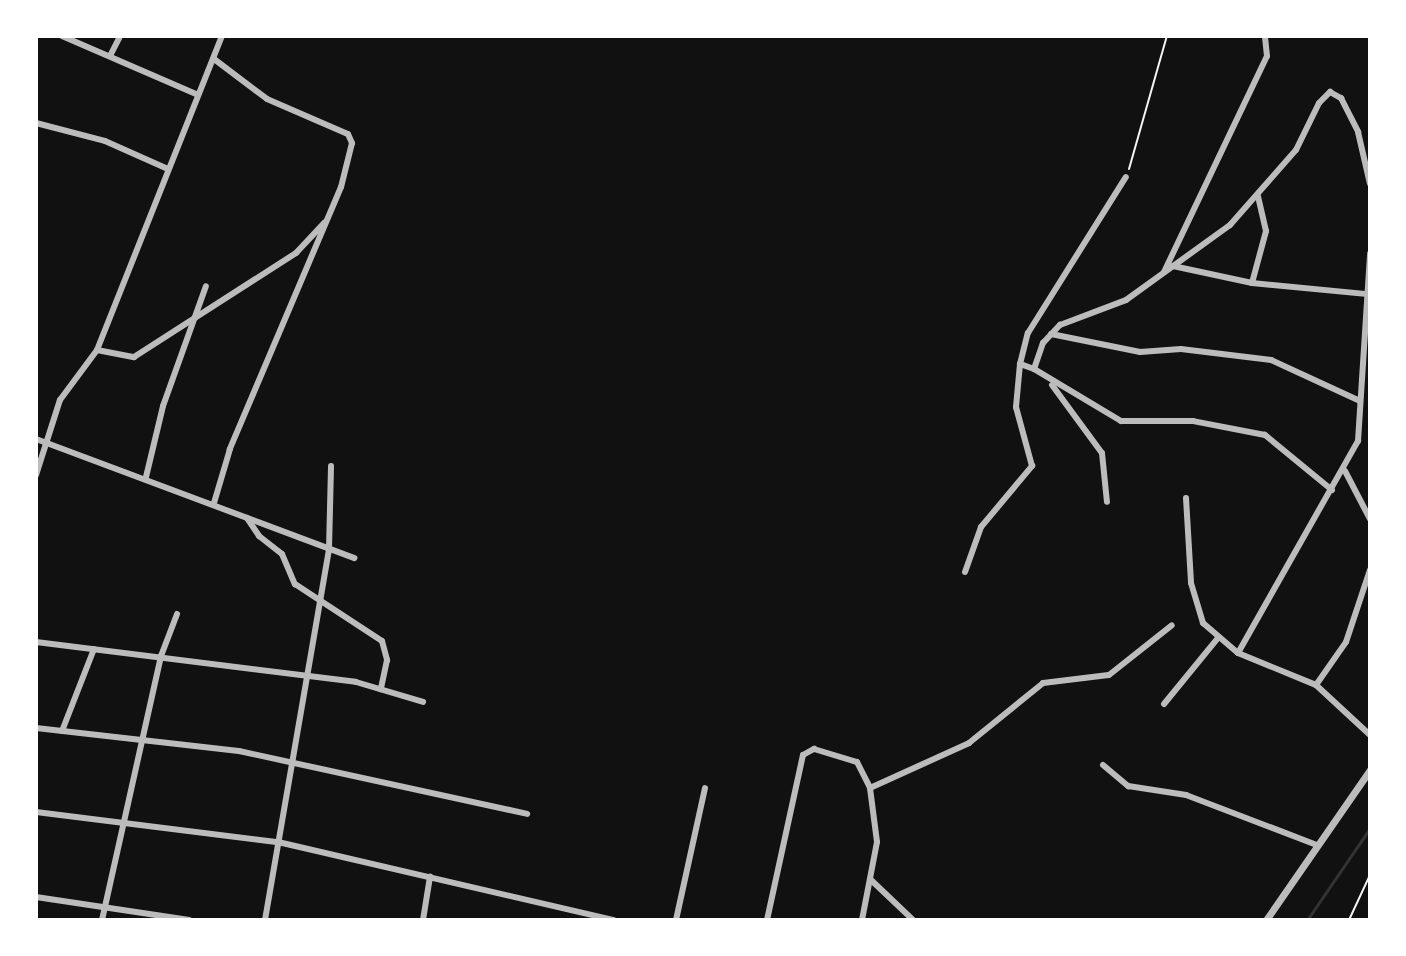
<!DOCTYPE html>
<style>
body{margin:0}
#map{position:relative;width:1406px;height:956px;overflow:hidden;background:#111;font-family:Bitter,serif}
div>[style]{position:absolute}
.stream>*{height:3px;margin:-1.5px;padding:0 1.5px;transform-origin:1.5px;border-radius:1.5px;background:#333}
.path>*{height:2px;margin:-1px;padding:0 1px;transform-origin:1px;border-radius:1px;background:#f5f5f5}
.minor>*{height:6px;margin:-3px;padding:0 3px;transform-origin:3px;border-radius:3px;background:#bcbcbc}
.tertiary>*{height:7px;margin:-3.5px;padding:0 3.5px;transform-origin:3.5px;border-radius:3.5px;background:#bcbcbc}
span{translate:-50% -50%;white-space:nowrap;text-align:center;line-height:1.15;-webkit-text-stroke:7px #fff;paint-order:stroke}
.frame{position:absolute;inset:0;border:38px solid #fff;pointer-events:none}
</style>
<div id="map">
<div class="stream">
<i style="left:1307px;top:920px;width:112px;rotate:-55.6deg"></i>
</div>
<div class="path">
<i style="left:1129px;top:169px;width:138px;rotate:-74.1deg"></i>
<i style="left:1349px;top:920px;width:50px;rotate:-65deg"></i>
</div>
<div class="minor">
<i style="left:62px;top:36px;width:146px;rotate:23.4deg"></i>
<i style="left:110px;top:56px;width:22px;rotate:-63deg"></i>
<i style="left:214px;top:59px;width:66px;rotate:37deg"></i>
<i style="left:267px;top:99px;width:88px;rotate:23.4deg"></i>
<i style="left:348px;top:134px;width:10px;rotate:66deg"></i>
<i style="left:352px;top:143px;width:45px;rotate:104deg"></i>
<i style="left:341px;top:187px;width:285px;rotate:113deg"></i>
<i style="left:230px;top:449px;width:56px;rotate:106.5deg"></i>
<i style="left:36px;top:123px;width:71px;rotate:14.6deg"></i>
<i style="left:105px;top:141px;width:67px;rotate:23.9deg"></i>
<i style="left:1173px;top:266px;width:81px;rotate:12.1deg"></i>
<i style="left:1252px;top:283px;width:116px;rotate:5.5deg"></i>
<i style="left:1164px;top:272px;width:239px;rotate:-64.5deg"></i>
<i style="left:1267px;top:56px;width:20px;rotate:-96deg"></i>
<i style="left:1252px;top:283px;width:54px;rotate:-74.9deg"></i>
<i style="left:1266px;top:231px;width:36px;rotate:-103deg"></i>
<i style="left:1051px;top:334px;width:91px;rotate:11.4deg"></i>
<i style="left:1140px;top:352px;width:41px;rotate:-4.2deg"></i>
<i style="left:1181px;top:349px;width:91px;rotate:7deg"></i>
<i style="left:1271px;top:360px;width:98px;rotate:24.7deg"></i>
<i style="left:97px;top:350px;width:38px;rotate:11deg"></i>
<i style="left:134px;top:357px;width:193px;rotate:-32.7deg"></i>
<i style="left:296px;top:253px;width:42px;rotate:-46.9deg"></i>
<i style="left:1034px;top:369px;width:15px;rotate:-160deg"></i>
<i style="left:1020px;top:364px;width:32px;rotate:-76deg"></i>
<i style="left:1028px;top:333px;width:184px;rotate:-57.9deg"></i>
<i style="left:1052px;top:385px;width:84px;rotate:53.7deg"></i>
<i style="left:1102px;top:453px;width:49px;rotate:84.2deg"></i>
<i style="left:36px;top:439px;width:340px;rotate:20.5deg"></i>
<i style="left:1345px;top:471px;width:54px;rotate:62.5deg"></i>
<i style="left:36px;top:475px;width:79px;rotate:-72.3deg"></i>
<i style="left:60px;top:400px;width:62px;rotate:-53.5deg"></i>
<i style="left:97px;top:350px;width:338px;rotate:-68.3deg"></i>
<i style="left:146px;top:477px;width:73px;rotate:-76.5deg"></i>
<i style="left:163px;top:406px;width:127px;rotate:-70.3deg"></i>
<i style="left:1332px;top:490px;width:87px;rotate:-140.6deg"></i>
<i style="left:1265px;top:435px;width:73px;rotate:-169deg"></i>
<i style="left:1193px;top:421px;width:72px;rotate:180deg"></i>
<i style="left:1121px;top:421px;width:101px;rotate:-149.1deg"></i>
<i style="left:1034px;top:369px;width:28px;rotate:-71deg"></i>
<i style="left:1043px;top:343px;width:25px;rotate:-47deg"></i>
<i style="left:1060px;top:325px;width:71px;rotate:-20.7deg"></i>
<i style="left:1126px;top:300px;width:128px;rotate:-35.8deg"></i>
<i style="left:1230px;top:225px;width:100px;rotate:-48.7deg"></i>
<i style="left:1296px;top:150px;width:52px;rotate:-63.9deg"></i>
<i style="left:1319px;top:103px;width:16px;rotate:-45deg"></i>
<i style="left:1330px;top:92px;width:13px;rotate:29deg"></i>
<i style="left:1341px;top:98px;width:38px;rotate:63deg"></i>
<i style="left:1358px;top:132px;width:53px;rotate:77deg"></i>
<i style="left:1186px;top:498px;width:85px;rotate:86.6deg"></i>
<i style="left:1191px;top:583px;width:42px;rotate:73.3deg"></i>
<i style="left:1203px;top:623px;width:46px;rotate:40.6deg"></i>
<i style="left:1238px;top:653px;width:84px;rotate:22.3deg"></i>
<i style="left:1316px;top:685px;width:74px;rotate:42.8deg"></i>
<i style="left:247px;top:518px;width:22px;rotate:56deg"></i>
<i style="left:259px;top:536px;width:29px;rotate:38deg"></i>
<i style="left:282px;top:554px;width:33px;rotate:67deg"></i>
<i style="left:295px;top:584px;width:104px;rotate:33.2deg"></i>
<i style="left:382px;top:641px;width:20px;rotate:75deg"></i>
<i style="left:387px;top:660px;width:30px;rotate:102deg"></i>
<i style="left:965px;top:572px;width:48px;rotate:-70.4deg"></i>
<i style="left:981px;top:527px;width:80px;rotate:-50.1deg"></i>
<i style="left:1032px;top:466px;width:61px;rotate:-105.2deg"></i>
<i style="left:1016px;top:407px;width:43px;rotate:-84.7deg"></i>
<i style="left:36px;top:642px;width:322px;rotate:7.1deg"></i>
<i style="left:356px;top:682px;width:70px;rotate:16.6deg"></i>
<i style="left:1238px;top:653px;width:244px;rotate:-60.5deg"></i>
<i style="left:1358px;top:441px;width:188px;rotate:-86.3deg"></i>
<i style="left:1316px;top:685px;width:52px;rotate:-55.1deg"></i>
<i style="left:1346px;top:642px;width:76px;rotate:-71.6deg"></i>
<i style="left:1164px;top:704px;width:85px;rotate:-50.7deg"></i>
<i style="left:36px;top:728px;width:204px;rotate:6.5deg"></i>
<i style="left:239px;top:751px;width:295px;rotate:12.3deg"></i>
<i style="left:62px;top:731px;width:88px;rotate:-68.7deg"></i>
<i style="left:1103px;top:765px;width:33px;rotate:40deg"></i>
<i style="left:1128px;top:786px;width:59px;rotate:8.8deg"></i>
<i style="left:1186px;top:795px;width:140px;rotate:20.9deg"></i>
<i style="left:870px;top:788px;width:109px;rotate:-24.4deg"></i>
<i style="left:969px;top:743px;width:95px;rotate:-39deg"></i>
<i style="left:1043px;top:683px;width:66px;rotate:-6.9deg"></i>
<i style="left:1109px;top:675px;width:80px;rotate:-38.4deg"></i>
<i style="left:36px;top:812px;width:244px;rotate:7.1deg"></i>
<i style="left:278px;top:842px;width:345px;rotate:13.1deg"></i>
<i style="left:870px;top:879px;width:59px;rotate:43.6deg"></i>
<i style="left:36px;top:897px;width:155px;rotate:8.5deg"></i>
<i style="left:102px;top:920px;width:271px;rotate:-77.4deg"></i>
<i style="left:161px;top:656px;width:45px;rotate:-69.1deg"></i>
<i style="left:265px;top:920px;width:376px;rotate:-80.2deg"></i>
<i style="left:329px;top:549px;width:83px;rotate:-88.6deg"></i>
<i style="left:423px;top:920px;width:44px;rotate:-80.8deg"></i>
<i style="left:676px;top:920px;width:135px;rotate:-77.6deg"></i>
<i style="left:767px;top:920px;width:169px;rotate:-77.7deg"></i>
<i style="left:803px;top:755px;width:13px;rotate:-29deg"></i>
<i style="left:814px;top:749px;width:45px;rotate:16.8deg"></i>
<i style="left:857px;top:762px;width:29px;rotate:63deg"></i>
<i style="left:870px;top:788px;width:54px;rotate:82.6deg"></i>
<i style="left:877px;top:842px;width:79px;rotate:100.9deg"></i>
</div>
<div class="tertiary">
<i style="left:1266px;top:920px;width:183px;rotate:-55.3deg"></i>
</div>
<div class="frame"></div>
</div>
